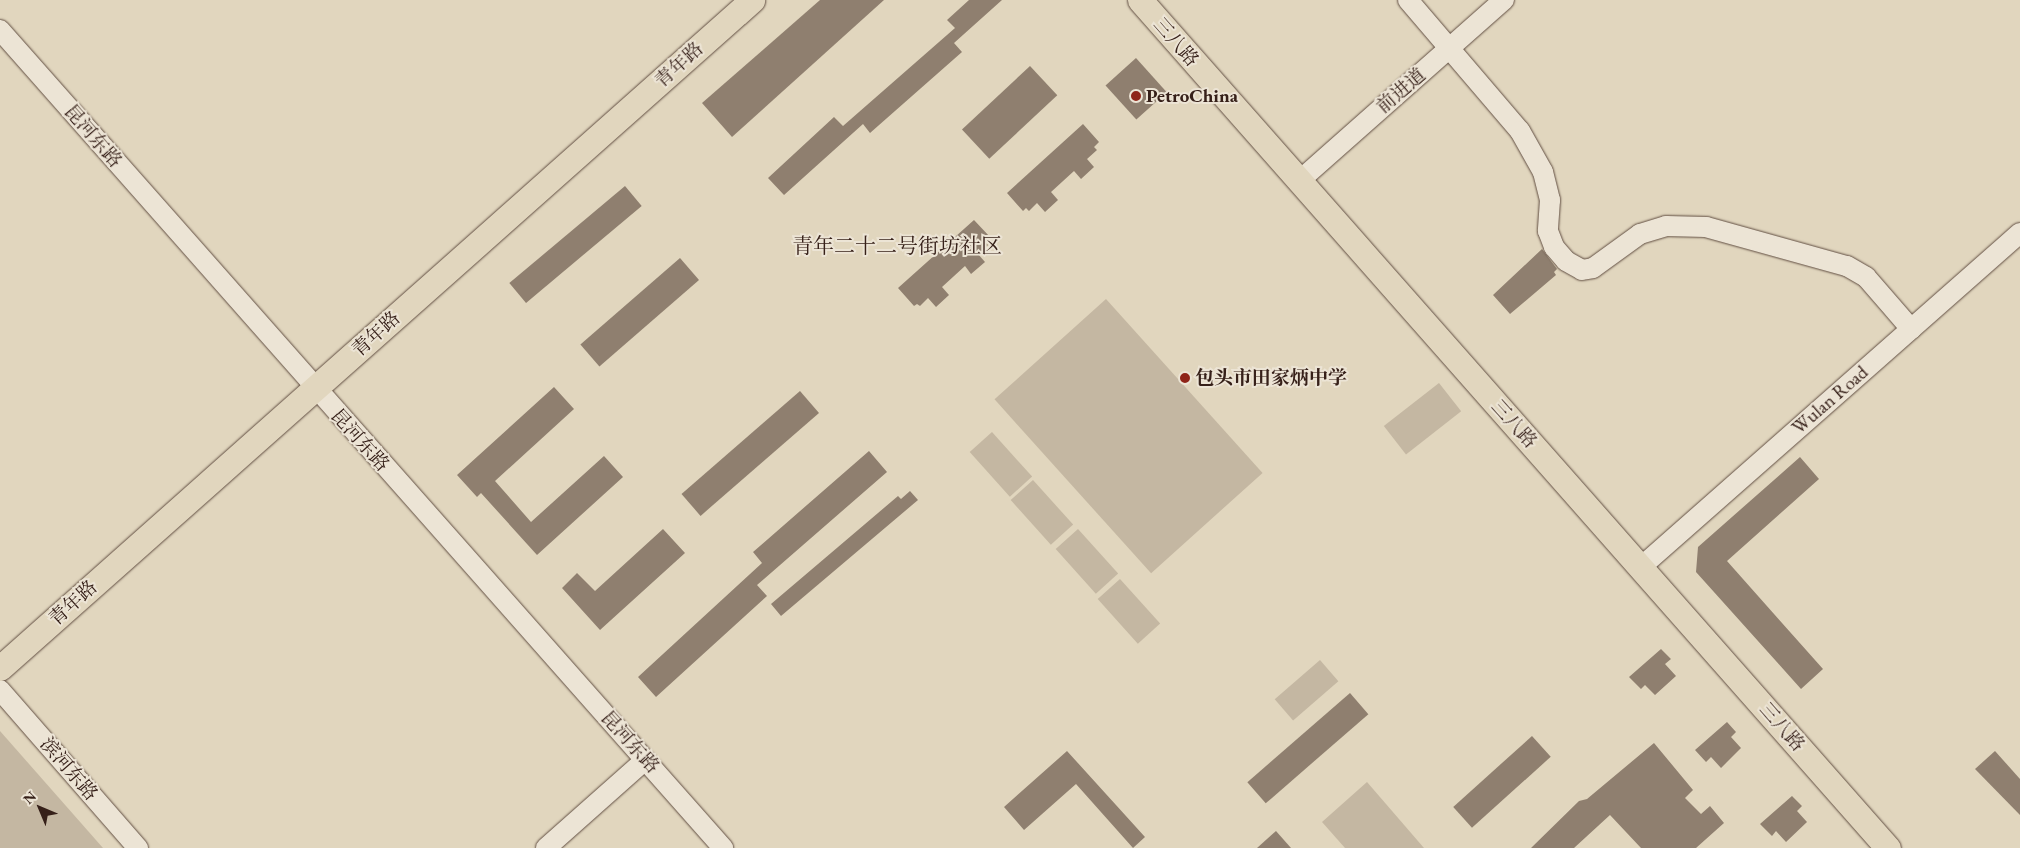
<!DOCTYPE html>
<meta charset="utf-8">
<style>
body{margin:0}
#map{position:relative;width:2020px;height:848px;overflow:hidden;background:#e1d6be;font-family:"EB Garamond","Noto Serif SC",serif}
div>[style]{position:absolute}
.green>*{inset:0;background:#c4b7a2;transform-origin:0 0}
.building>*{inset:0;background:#8f7f6f;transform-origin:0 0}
.roads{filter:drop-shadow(0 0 1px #614e42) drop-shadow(0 0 1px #614e42)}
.minor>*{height:20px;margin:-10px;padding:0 10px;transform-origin:10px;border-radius:10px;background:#ece4d5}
.major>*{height:25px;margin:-12.5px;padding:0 12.5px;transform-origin:12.5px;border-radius:12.5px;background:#e1d6be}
.dots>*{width:14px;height:14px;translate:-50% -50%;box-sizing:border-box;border:2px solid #ece4d5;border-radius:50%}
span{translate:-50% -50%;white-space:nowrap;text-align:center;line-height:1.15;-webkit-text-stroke:4px #ece4d5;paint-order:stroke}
.street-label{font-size:19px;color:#362019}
.poi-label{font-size:19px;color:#362019;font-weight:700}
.left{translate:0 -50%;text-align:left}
.quarter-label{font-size:21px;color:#362019}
.north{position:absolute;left:15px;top:783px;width:50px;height:50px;-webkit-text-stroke:4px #ece4d5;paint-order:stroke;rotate:315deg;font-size:14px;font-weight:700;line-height:20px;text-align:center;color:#362019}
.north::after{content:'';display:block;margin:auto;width:18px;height:22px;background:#362019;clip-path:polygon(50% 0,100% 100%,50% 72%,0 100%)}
</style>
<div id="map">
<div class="green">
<i style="left:1106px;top:299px;width:234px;height:150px;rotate:48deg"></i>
<i style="left:1439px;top:383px;width:36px;height:70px;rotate:52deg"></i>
<i style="left:992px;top:432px;width:60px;height:30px;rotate:48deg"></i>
<i style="left:1033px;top:480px;width:60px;height:30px;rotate:48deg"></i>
<i style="left:1078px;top:529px;width:60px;height:30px;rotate:48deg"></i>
<i style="left:1120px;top:579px;width:60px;height:30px;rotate:48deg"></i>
<i style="left:1320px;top:660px;width:28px;height:60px;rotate:49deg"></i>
<i style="clip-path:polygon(0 731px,103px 848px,0 848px)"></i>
<i style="clip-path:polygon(1367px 782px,1424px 848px,1345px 848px,1322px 822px)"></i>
</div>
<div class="building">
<i style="clip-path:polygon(820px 0,884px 0,732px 137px,702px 103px)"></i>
<i style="clip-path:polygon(969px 0,1002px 0,954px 43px,962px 52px,870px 133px,863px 124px,784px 195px,768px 178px,834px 117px,843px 126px,955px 28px,947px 20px)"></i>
<i style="left:1136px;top:58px;width:46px;height:41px;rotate:48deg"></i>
<i style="left:1030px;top:66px;width:40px;height:93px;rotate:47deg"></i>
<i style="clip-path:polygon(1083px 124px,1099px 142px,1094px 147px,1097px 150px,1087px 159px,1094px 167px,1081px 179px,1074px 171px,1051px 192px,1058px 200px,1045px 212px,1037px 203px,1029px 211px,1026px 208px,1023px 211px,1007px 193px)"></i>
<i style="left:625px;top:186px;width:26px;height:151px;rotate:50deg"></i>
<i style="clip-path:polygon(974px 220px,990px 237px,985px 242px,988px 245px,978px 254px,985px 262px,971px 274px,965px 266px,942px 287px,949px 295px,936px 307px,928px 298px,920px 306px,917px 304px,914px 306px,898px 288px)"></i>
<i style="clip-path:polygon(1542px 249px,1557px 269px,1554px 272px,1556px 275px,1510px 314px,1493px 295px)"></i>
<i style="left:680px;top:258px;width:29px;height:132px;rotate:49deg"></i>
<i style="clip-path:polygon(554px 387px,574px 409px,495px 481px,531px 522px,604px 456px,623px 477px,537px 555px,481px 493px,477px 497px,457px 475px)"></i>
<i style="left:800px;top:391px;width:29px;height:157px;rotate:49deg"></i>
<i style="clip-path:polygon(869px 451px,887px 472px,757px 585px,767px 596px,656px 697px,638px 677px,762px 563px,753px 552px)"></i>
<i style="clip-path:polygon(1800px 457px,1819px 479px,1727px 561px,1823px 669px,1801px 689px,1696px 572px,1698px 547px)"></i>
<i style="clip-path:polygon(910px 491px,918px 500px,781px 616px,771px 604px,898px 496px,901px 499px)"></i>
<i style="clip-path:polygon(663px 529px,685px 553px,600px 630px,562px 588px,577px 573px,595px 591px)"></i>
<i style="clip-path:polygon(1661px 649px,1671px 659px,1665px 664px,1676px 676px,1655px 695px,1645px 685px,1641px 689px,1629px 677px)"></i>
<i style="left:1350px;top:693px;width:28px;height:136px;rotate:49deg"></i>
<i style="clip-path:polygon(1727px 722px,1736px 732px,1731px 737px,1741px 748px,1721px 768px,1711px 757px,1706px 762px,1695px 750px)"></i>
<i style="left:1532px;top:736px;width:28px;height:106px;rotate:48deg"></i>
<i style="clip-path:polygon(1654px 743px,1693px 790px,1685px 798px,1701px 814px,1710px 806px,1724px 823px,1696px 848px,1641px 848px,1610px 815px,1574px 848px,1531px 848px,1579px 801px,1587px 799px)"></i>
<i style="clip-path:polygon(1067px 751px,1145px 837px,1133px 848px,1076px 784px,1024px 830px,1004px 807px)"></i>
<i style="clip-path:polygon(1995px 751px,2020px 779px,2020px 815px,1975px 769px)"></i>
<i style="clip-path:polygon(1792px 796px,1802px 806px,1797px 811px,1807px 822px,1786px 842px,1776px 831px,1772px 836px,1760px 824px)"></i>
<i style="clip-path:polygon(1276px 831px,1291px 848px,1257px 848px)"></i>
</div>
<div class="roads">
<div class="minor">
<i style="left:1408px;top:0;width:172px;rotate:49.5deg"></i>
<i style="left:1520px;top:131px;width:47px;rotate:60.7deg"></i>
<i style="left:1543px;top:172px;width:29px;rotate:76deg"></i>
<i style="left:1550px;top:200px;width:31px;rotate:94deg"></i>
<i style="left:1548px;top:231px;width:17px;rotate:69deg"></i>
<i style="left:1554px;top:247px;width:18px;rotate:49deg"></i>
<i style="left:1566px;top:261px;width:18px;rotate:29deg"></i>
<i style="left:1582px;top:270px;width:11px;rotate:-10deg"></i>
<i style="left:1593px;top:268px;width:58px;rotate:-35.9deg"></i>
<i style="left:1640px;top:234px;width:27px;rotate:-17deg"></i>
<i style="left:1666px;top:226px;width:40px;rotate:1.4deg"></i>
<i style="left:1706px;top:227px;width:146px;rotate:15.5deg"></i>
<i style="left:1847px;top:266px;width:22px;rotate:30deg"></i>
<i style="left:1866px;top:277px;width:69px;rotate:49.1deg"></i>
<i style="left:0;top:30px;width:1092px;rotate:48.53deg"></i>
<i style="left:1298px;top:182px;width:275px;rotate:-41.5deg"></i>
<i style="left:1641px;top:567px;width:505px;rotate:-41.39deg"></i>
<i style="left:0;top:690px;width:210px;rotate:48.9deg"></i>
<i style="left:546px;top:848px;width:132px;rotate:-41.6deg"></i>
</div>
<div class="major">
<i style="left:1140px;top:0;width:1131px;rotate:48.59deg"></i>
<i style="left:0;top:668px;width:1006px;rotate:-41.61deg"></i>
</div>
</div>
<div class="dots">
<i style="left:1136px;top:96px;background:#8f2418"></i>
<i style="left:1185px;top:378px;background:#8f2418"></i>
</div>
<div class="street-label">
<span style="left:1176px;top:42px;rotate:49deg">三八路</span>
<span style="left:679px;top:65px;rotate:-42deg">青年路</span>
<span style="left:1401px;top:91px;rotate:-41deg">前进道</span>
<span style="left:93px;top:136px;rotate:49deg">昆河东路</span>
<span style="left:376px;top:334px;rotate:-42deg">青年路</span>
<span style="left:1830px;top:400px;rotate:-41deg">Wulan Road</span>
<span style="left:1514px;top:424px;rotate:48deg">三八路</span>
<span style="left:360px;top:440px;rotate:48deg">昆河东路</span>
<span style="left:73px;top:603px;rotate:-42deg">青年路</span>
<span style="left:1782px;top:727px;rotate:49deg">三八路</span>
<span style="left:630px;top:742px;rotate:48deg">昆河东路</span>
<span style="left:69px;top:769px;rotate:49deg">滨河东路</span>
</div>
<div class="poi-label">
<span class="left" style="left:1146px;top:96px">PetroChina</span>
<span class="left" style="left:1195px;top:378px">包头市田家炳中学</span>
</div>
<div class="quarter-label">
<span style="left:897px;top:246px">青年二十二号街坊社区</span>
</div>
<div class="north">N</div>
</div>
